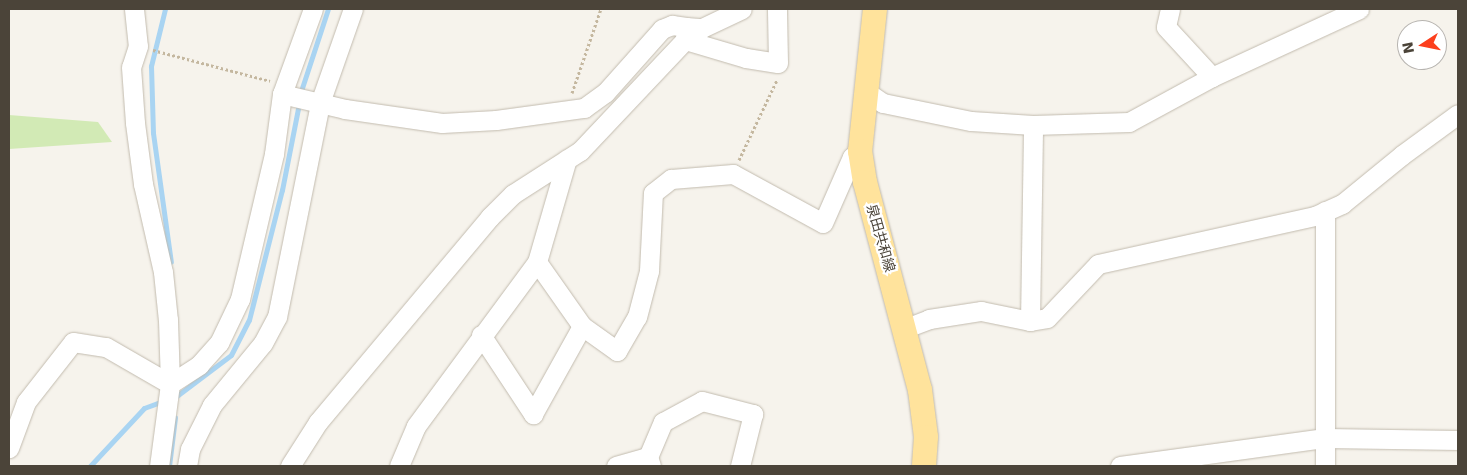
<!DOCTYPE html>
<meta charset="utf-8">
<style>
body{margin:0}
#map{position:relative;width:1467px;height:475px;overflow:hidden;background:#f6f3ec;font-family:"DejaVu Sans","Noto Sans JP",sans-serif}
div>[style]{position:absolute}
.green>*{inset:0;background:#d2eab5}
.stream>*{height:5px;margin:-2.5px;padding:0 2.5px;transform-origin:2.5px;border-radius:2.5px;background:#a9d4f2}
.path>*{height:3px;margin-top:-1.5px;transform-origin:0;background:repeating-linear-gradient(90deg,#c4b79f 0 2.5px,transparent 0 5px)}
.roads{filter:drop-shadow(0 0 1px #c2bbae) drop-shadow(0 0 1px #c2bbae)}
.minor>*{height:19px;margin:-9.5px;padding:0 9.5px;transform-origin:9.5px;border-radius:9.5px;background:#fff}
.major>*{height:24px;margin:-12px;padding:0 12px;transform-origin:12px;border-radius:12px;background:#ffe39c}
span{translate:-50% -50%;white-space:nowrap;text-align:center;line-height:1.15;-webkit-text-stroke:4.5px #fff;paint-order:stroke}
.street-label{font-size:14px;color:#4b4439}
.frame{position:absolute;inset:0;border:10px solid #4b4439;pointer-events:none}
.north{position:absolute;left:1397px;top:20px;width:50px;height:50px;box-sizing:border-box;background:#fff;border:1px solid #b7b4b0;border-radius:50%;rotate:259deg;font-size:14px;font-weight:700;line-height:20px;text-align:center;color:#4b4439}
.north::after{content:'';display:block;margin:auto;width:18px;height:22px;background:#fc3f1d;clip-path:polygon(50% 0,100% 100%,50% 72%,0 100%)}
</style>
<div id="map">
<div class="green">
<i style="clip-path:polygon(9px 115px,98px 122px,112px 142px,9px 149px)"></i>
</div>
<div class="stream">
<i style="left:165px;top:9px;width:59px;rotate:103.8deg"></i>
<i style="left:151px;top:66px;width:67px;rotate:88.3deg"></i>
<i style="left:153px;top:133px;width:130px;rotate:82.1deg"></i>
<i style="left:300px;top:94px;width:89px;rotate:-71.8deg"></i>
<i style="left:174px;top:398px;width:71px;rotate:-37deg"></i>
<i style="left:231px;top:355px;width:39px;rotate:-63deg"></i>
<i style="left:249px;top:320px;width:134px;rotate:-75.8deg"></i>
<i style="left:282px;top:190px;width:89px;rotate:-78.9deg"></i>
<i style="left:90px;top:466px;width:79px;rotate:-47deg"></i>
<i style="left:144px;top:408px;width:20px;rotate:-20deg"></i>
<i style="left:169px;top:466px;width:49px;rotate:-83deg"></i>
</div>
<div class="path">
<i style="left:153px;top:50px;width:121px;rotate:14.8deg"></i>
<i style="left:572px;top:93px;width:89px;rotate:-71deg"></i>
<i style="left:739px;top:160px;width:89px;rotate:-64.6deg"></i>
</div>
<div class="roads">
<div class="minor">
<i style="left:134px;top:9px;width:37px;rotate:84deg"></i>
<i style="left:138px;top:46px;width:22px;rotate:108deg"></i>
<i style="left:131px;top:67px;width:56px;rotate:85.9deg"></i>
<i style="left:135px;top:123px;width:62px;rotate:82.5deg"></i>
<i style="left:143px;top:184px;width:90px;rotate:77.2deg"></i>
<i style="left:163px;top:272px;width:48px;rotate:84.1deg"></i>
<i style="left:168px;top:320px;width:64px;rotate:88.2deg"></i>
<i style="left:170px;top:384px;width:83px;rotate:97.6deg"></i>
<i style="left:1170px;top:9px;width:18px;rotate:103deg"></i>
<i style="left:1166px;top:27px;width:68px;rotate:47.4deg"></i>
<i style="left:686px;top:27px;width:16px;rotate:4deg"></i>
<i style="left:702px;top:28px;width:44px;rotate:-25.4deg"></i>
<i style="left:685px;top:40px;width:64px;rotate:16.4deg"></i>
<i style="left:746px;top:58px;width:32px;rotate:9deg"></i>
<i style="left:778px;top:63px;width:54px;rotate:-91.1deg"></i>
<i style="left:868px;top:93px;width:18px;rotate:34deg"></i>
<i style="left:883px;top:103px;width:90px;rotate:11.6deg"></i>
<i style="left:971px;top:121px;width:62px;rotate:3.7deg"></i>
<i style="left:1033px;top:125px;width:96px;rotate:-1.8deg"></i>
<i style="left:1129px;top:122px;width:94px;rotate:-28.5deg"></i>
<i style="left:1212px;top:77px;width:162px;rotate:-24.8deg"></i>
<i style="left:282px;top:94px;width:65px;rotate:13.4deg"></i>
<i style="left:345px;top:109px;width:98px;rotate:8.2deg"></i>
<i style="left:442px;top:123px;width:54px;rotate:-3.2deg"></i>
<i style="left:496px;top:120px;width:89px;rotate:-7.8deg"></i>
<i style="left:584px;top:108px;width:26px;rotate:-36deg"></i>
<i style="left:605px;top:93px;width:86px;rotate:-48.3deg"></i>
<i style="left:662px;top:29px;width:11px;rotate:-22deg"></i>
<i style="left:672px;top:25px;width:14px;rotate:8deg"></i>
<i style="left:686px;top:27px;width:13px;rotate:94deg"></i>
<i style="left:685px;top:40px;width:153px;rotate:133.4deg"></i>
<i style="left:580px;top:151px;width:80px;rotate:147.3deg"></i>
<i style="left:513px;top:194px;width:33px;rotate:135deg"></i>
<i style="left:490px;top:217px;width:268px;rotate:130deg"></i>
<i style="left:318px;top:422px;width:52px;rotate:122.5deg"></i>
<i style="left:1030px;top:321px;width:196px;rotate:-89.1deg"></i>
<i style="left:582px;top:326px;width:43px;rotate:35.5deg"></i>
<i style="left:617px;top:351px;width:39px;rotate:-60deg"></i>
<i style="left:637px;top:317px;width:48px;rotate:-75.4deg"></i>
<i style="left:649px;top:271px;width:78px;rotate:-87.1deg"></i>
<i style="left:653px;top:193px;width:23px;rotate:-38deg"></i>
<i style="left:671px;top:179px;width:62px;rotate:-4.6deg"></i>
<i style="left:733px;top:174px;width:102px;rotate:28.6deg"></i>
<i style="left:823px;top:223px;width:72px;rotate:-66.3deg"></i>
<i style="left:852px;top:157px;width:10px;rotate:-37deg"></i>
<i style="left:906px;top:328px;width:25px;rotate:-21deg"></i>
<i style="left:929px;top:319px;width:53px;rotate:-8.7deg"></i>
<i style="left:981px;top:311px;width:50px;rotate:11.5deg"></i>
<i style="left:1030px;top:321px;width:17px;rotate:-10deg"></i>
<i style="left:1047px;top:318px;width:74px;rotate:-46.6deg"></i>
<i style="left:1098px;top:264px;width:222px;rotate:-12.5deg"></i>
<i style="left:1315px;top:216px;width:30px;rotate:-24deg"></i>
<i style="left:1342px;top:204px;width:77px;rotate:-39.2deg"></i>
<i style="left:1402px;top:155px;width:69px;rotate:-36.2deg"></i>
<i style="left:481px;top:335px;width:95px;rotate:56.6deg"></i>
<i style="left:533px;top:414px;width:101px;rotate:-60.9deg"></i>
<i style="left:582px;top:326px;width:78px;rotate:-125.1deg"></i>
<i style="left:170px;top:384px;width:35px;rotate:-33deg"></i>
<i style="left:199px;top:365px;width:30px;rotate:-48deg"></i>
<i style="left:219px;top:343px;width:49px;rotate:-64.5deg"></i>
<i style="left:240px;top:299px;width:149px;rotate:-76.8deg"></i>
<i style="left:274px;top:154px;width:61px;rotate:-82.4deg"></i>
<i style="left:282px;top:94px;width:90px;rotate:-70deg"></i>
<i style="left:9px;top:448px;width:49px;rotate:-69.7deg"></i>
<i style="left:26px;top:402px;width:76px;rotate:-51.9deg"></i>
<i style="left:73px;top:342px;width:33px;rotate:9deg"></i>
<i style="left:106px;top:347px;width:74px;rotate:30deg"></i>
<i style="left:187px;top:466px;width:17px;rotate:-80deg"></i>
<i style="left:190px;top:449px;width:49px;rotate:-63.4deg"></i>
<i style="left:212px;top:405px;width:80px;rotate:-50.6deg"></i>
<i style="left:263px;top:343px;width:30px;rotate:-62deg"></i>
<i style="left:277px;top:317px;width:218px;rotate:-78.6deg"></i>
<i style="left:320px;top:103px;width:100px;rotate:-70.7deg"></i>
<i style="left:399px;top:466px;width:43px;rotate:-67deg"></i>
<i style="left:416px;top:426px;width:204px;rotate:-53.6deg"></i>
<i style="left:537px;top:262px;width:107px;rotate:-73.8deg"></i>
<i style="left:616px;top:466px;width:33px;rotate:-16deg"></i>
<i style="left:651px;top:466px;width:9px;rotate:-108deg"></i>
<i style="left:648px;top:457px;width:38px;rotate:-67deg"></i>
<i style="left:663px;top:422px;width:44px;rotate:-28.3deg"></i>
<i style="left:702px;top:401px;width:53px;rotate:14.3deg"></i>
<i style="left:753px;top:414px;width:54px;rotate:104deg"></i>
<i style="left:1120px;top:466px;width:207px;rotate:-7.8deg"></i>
<i style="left:1325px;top:438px;width:133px;rotate:0.9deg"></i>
<i style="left:1325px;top:466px;width:255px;rotate:-90deg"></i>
</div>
<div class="major">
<i style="left:875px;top:9px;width:143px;rotate:96deg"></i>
<i style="left:860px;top:151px;width:31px;rotate:81deg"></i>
<i style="left:865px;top:182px;width:215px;rotate:75.2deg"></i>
<i style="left:920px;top:390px;width:47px;rotate:82.7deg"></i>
<i style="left:926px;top:437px;width:29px;rotate:94deg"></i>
</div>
</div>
<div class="street-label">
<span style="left:881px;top:238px;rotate:74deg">泉田共和線</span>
</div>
<div class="frame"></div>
<div class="north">N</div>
</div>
